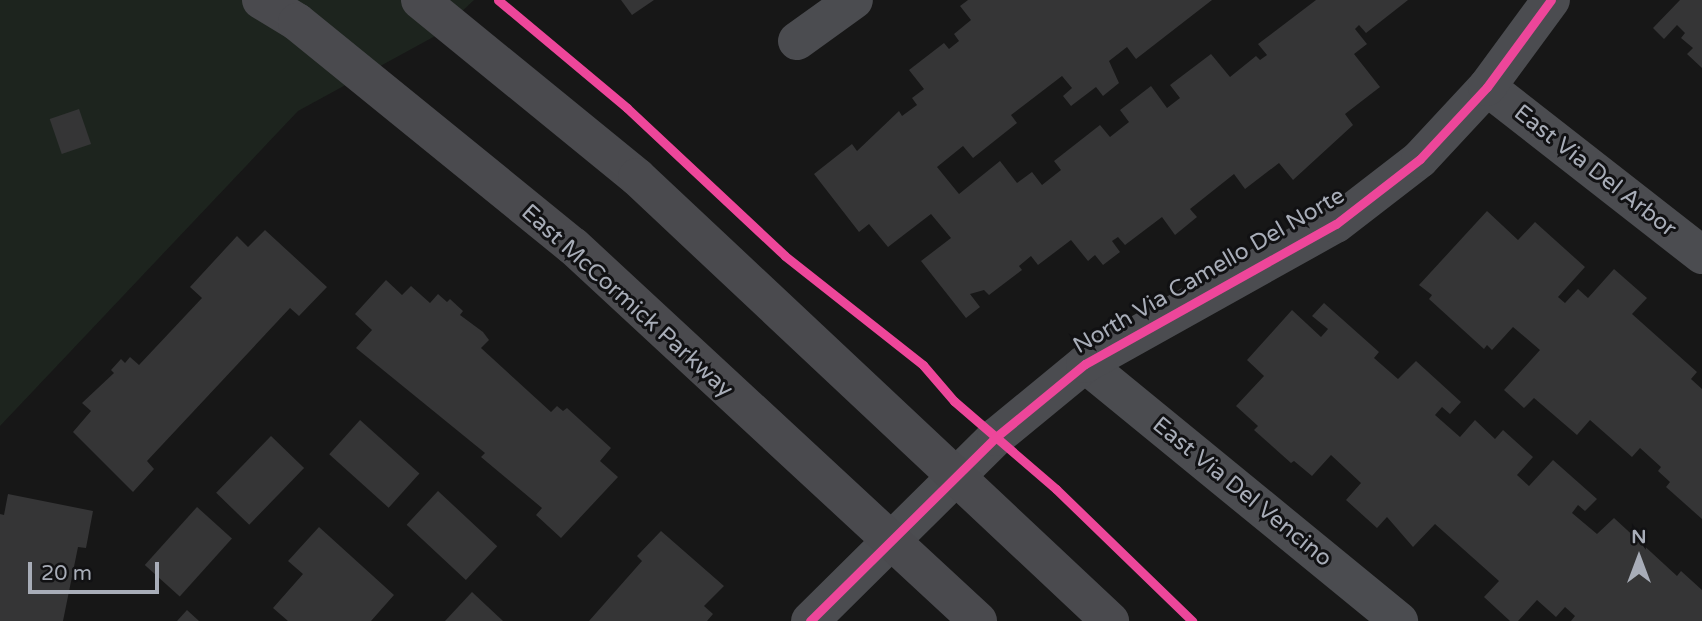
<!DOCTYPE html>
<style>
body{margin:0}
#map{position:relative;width:1702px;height:621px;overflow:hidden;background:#171717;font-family:"Varela Round",sans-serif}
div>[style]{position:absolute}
.green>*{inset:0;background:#1d241e}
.building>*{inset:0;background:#353536;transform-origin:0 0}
.minor>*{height:38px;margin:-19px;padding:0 19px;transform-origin:19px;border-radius:19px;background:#4b4c50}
.secondary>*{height:38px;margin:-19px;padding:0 19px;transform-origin:19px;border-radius:19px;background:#4a4a4e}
.cycleway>*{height:9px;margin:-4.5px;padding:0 4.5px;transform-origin:4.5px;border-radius:4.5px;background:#ed469a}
span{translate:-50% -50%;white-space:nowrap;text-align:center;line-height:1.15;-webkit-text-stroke:6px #111113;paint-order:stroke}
.street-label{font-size:23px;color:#a8adb8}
.north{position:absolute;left:1604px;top:523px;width:70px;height:70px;-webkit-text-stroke:5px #111113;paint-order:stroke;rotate:0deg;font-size:19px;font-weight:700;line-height:28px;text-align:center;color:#a8adb8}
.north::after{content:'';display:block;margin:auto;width:24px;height:32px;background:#a8adb8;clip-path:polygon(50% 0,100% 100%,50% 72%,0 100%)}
.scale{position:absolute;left:28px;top:562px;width:131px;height:32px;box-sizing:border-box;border:4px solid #a8adb8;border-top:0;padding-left:9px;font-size:21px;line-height:24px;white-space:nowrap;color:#a8adb8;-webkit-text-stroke:5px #111113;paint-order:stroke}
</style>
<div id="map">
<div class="green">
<i style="clip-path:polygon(0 0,474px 0,437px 35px,298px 111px,0 426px)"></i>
</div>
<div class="building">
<i style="clip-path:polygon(621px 0,654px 0,632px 15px)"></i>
<i style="clip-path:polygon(968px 0,1212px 0,1136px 59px,1127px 47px,1109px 61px,1119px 83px,1103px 96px,1096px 87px,1071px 106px,1063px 96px,1072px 88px,1062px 76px,1011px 115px,1017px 123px,973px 158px,963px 146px,937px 167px,959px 194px,1000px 161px,1017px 183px,1032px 172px,1042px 185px,1061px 170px,1054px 161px,1100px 125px,1110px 137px,1129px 122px,1120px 110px,1151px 86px,1167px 108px,1180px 98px,1170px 85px,1211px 54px,1230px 77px,1256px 56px,1260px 60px,1267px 55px,1258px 44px,1316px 0,1408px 0,1366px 33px,1359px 25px,1355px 29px,1367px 44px,1354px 54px,1380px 87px,1345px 114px,1353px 125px,1293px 180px,1279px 163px,1245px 189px,1234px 174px,1190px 209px,1197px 217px,1175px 235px,1162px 217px,1125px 245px,1118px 237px,1112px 241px,1120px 252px,1103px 265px,1095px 255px,1088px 261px,1071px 240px,1038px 265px,1031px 256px,1019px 266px,1022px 270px,989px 295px,984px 290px,970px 294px,980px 307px,966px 318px,921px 261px,951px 238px,931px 214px,888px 247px,869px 224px,859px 232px,814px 174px,852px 144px,857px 151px,899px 111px,902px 116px,917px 105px,912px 98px,924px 89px,909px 70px,944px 43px,949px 49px,959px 41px,954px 34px,971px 20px,960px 6px)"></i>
<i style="clip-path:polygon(1680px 0,1702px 0,1702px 68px,1687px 54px,1693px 48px,1681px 38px,1685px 33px,1677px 25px,1664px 39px,1653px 28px)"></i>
<i style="left:79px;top:109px;width:37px;height:31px;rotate:71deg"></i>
<i style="clip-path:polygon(1487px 211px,1518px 240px,1535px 222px,1585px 267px,1558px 297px,1565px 303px,1578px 289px,1588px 298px,1614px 269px,1647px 298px,1632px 314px,1697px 372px,1691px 379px,1702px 389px,1702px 519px,1666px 487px,1670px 482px,1658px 471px,1661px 467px,1640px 448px,1632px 457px,1590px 420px,1577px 435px,1534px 398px,1524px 408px,1504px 390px,1540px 350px,1513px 327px,1492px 350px,1487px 345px,1484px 349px,1429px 299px,1432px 295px,1419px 285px)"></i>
<i style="clip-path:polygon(265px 230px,327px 287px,299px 316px,290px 308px,147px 461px,154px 469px,133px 492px,73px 432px,91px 411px,82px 403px,114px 373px,111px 370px,121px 359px,125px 363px,130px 357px,139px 365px,202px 298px,190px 287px,237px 236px,248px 247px)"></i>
<i style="clip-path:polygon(386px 280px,402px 295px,411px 286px,430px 303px,438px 294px,447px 302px,450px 299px,463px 311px,460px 315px,483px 332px,489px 340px,481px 348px,551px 412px,557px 406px,563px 411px,567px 408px,611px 448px,600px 461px,618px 477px,561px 538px,536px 515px,542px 508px,481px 457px,485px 453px,356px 348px,372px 330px,355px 314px)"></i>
<i style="clip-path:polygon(1324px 303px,1379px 352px,1374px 358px,1398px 379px,1416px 361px,1461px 402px,1450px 414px,1442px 407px,1435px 415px,1460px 437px,1475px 420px,1495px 439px,1503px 430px,1533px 457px,1517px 475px,1529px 486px,1553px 460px,1597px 499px,1585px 511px,1578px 505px,1572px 513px,1597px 534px,1614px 518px,1677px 576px,1681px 571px,1702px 590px,1702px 621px,1571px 621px,1575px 616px,1565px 607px,1556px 617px,1537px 600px,1518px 621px,1510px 621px,1484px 597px,1499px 581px,1435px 524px,1413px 547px,1387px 517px,1377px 528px,1346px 500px,1361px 483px,1331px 455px,1312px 476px,1294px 461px,1291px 463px,1254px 430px,1258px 426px,1236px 406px,1264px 376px,1247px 360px,1292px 310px,1321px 337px,1328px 329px,1312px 316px)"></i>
<i style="left:360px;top:420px;width:80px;height:46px;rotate:42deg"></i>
<i style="left:271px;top:436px;width:46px;height:79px;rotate:44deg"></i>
<i style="left:438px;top:491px;width:81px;height:46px;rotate:43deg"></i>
<i style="clip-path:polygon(8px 494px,93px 511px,86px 548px,78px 547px,63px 621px,0 621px,0 514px,4px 515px)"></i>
<i style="left:197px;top:507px;width:47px;height:78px;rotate:42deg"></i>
<i style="clip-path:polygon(319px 527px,394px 595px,371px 621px,288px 621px,273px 608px,303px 574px,288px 561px)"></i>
<i style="clip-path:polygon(661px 531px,724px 586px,704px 606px,713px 614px,707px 621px,589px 621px,642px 561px,637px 556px)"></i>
<i style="clip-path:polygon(472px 592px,503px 621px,445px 621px)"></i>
<i style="clip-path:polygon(187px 610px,199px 621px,177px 621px)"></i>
</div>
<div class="minor">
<i style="left:797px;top:41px;width:70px;rotate:-35.7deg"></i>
<i style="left:1487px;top:87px;width:273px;rotate:38deg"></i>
<i style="left:1085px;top:364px;width:406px;rotate:39.3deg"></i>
<i style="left:810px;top:621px;width:262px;rotate:-44.7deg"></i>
<i style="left:996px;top:437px;width:115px;rotate:-39.4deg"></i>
<i style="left:1085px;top:364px;width:287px;rotate:-29.2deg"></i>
<i style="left:1336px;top:224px;width:106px;rotate:-37.7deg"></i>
<i style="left:1420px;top:159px;width:98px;rotate:-47.1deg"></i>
<i style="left:1487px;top:87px;width:108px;rotate:-53.7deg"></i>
</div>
<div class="secondary">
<i style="left:261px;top:0;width:42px;rotate:31.4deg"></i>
<i style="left:297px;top:22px;width:355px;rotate:39.1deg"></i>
<i style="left:573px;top:246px;width:552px;rotate:42.8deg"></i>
<i style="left:420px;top:0;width:280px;rotate:39.2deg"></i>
<i style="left:637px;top:177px;width:649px;rotate:43.19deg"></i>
</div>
<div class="cycleway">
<i style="left:498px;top:0;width:168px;rotate:39.9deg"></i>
<i style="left:627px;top:108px;width:216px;rotate:43.1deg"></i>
<i style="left:785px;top:256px;width:176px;rotate:38.3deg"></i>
<i style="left:923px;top:365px;width:48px;rotate:49.3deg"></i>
<i style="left:954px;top:401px;width:135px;rotate:40.8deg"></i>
<i style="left:1056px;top:489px;width:190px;rotate:44.1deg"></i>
<i style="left:810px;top:621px;width:262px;rotate:-44.7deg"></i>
<i style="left:996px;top:437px;width:115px;rotate:-39.4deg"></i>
<i style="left:1085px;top:364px;width:287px;rotate:-29.2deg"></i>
<i style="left:1336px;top:224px;width:106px;rotate:-37.7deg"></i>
<i style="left:1420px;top:159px;width:98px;rotate:-47.1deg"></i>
<i style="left:1487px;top:87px;width:108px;rotate:-53.7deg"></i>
</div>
<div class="street-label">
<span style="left:1595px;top:171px;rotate:38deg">East Via Del Arbor</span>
<span style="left:1209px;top:271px;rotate:-30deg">North Via Camello Del Norte</span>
<span style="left:627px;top:301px;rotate:42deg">East McCormick Parkway</span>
<span style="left:1242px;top:492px;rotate:39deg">East Via Del Vencino</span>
</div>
<div class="north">N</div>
<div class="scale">20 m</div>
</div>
